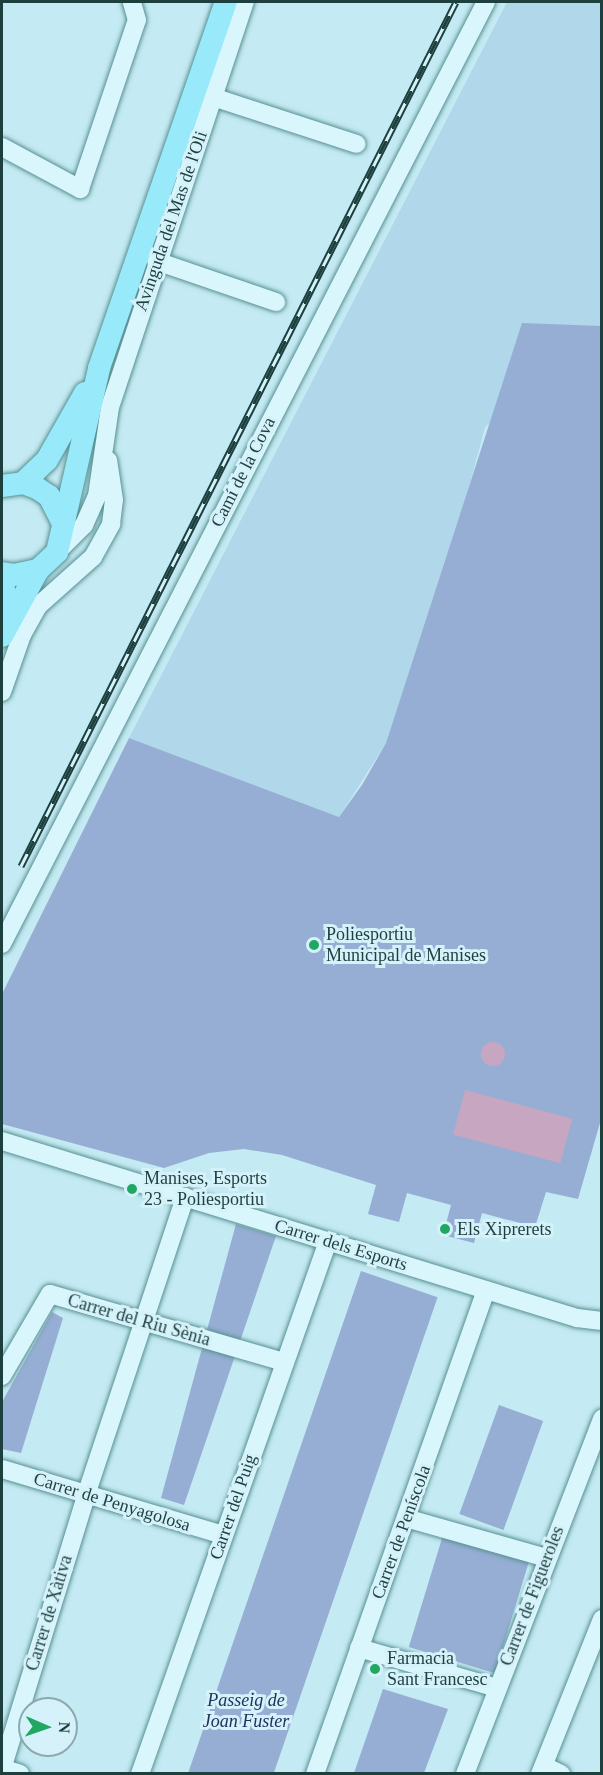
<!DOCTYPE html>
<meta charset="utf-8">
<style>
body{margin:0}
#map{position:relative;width:603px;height:1775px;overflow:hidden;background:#c4eaf3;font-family:Georgia,serif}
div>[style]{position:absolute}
.farmland>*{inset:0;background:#b0d7ea}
.green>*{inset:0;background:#96aed3;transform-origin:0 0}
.water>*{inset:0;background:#c6a6c0;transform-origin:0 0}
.round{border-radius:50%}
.roads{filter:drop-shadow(0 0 2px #589091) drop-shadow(0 0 2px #589091)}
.minor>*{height:18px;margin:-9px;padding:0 9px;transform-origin:9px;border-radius:9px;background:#d9f6fd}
.major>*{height:22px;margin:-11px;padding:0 11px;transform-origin:11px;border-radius:11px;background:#98e9fa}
.rail>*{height:7px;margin-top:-3.5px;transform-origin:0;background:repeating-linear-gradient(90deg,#d5f2fa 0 14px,#1d3f3e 0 28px);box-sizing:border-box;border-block:2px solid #1d3f3e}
.dots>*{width:16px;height:16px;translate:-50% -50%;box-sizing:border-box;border:3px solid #d5f2fa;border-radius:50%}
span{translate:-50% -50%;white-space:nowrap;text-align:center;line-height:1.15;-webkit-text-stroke:6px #d5f2fa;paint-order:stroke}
.street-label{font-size:18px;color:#1d3f3e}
.poi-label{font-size:18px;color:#1d3f3e}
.left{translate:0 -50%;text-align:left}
.park-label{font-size:18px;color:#21315e;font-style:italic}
.frame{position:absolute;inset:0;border:3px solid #1d3f3e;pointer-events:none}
.north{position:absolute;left:18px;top:1697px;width:60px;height:60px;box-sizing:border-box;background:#d5f2fa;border:2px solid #8baaaf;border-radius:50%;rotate:92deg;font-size:16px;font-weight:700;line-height:24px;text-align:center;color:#1d3f3e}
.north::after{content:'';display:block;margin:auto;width:21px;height:27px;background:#20a761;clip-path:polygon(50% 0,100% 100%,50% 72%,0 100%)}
</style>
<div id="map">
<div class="farmland">
<i style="clip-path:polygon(507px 2px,601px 2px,601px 327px,485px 427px,462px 513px,386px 743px,339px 817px,129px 738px)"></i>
</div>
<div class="green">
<i style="clip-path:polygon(522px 323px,601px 326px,602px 1116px,578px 1199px,546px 1192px,535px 1227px,482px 1213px,474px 1243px,443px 1235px,451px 1205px,407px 1193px,399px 1222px,368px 1214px,376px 1185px,282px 1155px,244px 1149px,209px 1153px,164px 1168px,2px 1124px,2px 994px,129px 738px,339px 817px,362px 785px,386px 743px)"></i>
<i style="clip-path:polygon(236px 1224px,276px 1236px,184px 1505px,161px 1498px)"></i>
<i style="left:361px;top:1271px;width:81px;height:535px;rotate:19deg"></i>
<i style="clip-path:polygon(52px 1312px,63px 1318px,21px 1453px,2px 1449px,2px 1402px)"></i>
<i style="left:499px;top:1405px;width:47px;height:116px;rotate:20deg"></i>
<i style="left:443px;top:1535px;width:90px;height:117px;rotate:17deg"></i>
<i style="clip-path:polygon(383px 1689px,448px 1709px,424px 1773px,354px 1773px)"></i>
</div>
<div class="water">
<i class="round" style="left:481px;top:1042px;width:24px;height:24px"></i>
<i style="left:465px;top:1090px;width:111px;height:46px;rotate:15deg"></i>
</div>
<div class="roads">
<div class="minor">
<i style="left:213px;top:97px;width:151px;rotate:18.1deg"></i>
<i style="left:2px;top:147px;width:89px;rotate:28.3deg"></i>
<i style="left:80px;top:189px;width:178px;rotate:-71.4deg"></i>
<i style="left:137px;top:20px;width:19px;rotate:-106deg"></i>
<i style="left:156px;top:261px;width:127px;rotate:18.9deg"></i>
<i style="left:57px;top:552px;width:38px;rotate:-45deg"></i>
<i style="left:84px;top:525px;width:32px;rotate:-66deg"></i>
<i style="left:97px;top:496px;width:90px;rotate:-81.7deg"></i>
<i style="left:110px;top:407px;width:427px;rotate:-71.6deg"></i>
<i style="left:2px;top:692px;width:60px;rotate:-70.7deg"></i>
<i style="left:22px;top:635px;width:33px;rotate:-61deg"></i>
<i style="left:38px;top:606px;width:74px;rotate:-41.7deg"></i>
<i style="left:93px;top:557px;width:38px;rotate:-61deg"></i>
<i style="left:111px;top:524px;width:24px;rotate:-83deg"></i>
<i style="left:114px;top:500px;width:40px;rotate:-98.5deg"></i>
<i style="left:2px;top:944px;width:1059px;rotate:-62.81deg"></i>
<i style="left:2px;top:1141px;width:602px;rotate:17.11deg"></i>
<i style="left:577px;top:1318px;width:25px;rotate:7deg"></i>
<i style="left:2px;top:1376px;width:95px;rotate:-59.7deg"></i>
<i style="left:50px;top:1294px;width:244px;rotate:16.2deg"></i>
<i style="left:2px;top:1469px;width:231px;rotate:16.6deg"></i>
<i style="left:406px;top:1518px;width:146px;rotate:15.9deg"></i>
<i style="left:359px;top:1648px;width:144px;rotate:16.2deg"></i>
<i style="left:544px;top:1766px;width:19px;rotate:25deg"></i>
<i style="left:2px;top:1768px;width:19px;rotate:18deg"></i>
<i style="left:2px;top:1769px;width:290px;rotate:-72.9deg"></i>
<i style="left:87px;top:1492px;width:311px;rotate:-71.6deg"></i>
<i style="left:140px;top:1774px;width:565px;rotate:-70.57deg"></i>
<i style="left:315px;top:1774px;width:513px;rotate:-70.54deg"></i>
<i style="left:465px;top:1774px;width:381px;rotate:-68.9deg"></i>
<i style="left:540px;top:1774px;width:167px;rotate:-68.2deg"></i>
</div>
<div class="major">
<i style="left:23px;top:483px;width:33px;rotate:-44deg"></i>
<i style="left:47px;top:460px;width:77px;rotate:-60.4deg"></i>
<i style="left:2px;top:486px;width:21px;rotate:-8deg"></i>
<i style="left:23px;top:483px;width:15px;rotate:20deg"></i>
<i style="left:37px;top:488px;width:14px;rotate:34deg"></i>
<i style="left:49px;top:496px;width:29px;rotate:63deg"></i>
<i style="left:2px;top:573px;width:12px;rotate:9deg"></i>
<i style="left:14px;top:575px;width:25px;rotate:-12deg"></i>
<i style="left:38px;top:570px;width:26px;rotate:-43deg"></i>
<i style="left:57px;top:552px;width:189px;rotate:-77.1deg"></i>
<i style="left:99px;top:368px;width:387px;rotate:-70.9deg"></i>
<i style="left:2px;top:575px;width:30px;rotate:82deg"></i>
<i style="left:6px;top:605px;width:21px;rotate:101deg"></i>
<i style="left:2px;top:636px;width:75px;rotate:-61.4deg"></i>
</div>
</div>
<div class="rail">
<i style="left:21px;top:866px;width:967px;rotate:-63.28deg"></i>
</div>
<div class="dots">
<i style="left:314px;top:945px;background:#20a761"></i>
<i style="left:132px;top:1189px;background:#20a761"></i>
<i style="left:445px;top:1229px;background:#20a761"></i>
<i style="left:375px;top:1669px;background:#20a761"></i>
</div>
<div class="street-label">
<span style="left:171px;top:221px;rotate:-71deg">Avinguda del Mas de l'Oli</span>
<span style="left:243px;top:472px;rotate:-63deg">Camí de la Cova</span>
<span style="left:341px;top:1245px;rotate:17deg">Carrer dels Esports</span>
<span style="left:139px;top:1320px;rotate:16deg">Carrer del Riu Sènia</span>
<span style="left:112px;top:1502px;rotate:17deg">Carrer de Penyagolosa</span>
<span style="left:233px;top:1507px;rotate:-71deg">Carrer del Puig</span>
<span style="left:401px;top:1532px;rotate:-70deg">Carrer de Peníscola</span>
<span style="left:532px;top:1596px;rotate:-69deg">Carrer de Figueroles</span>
<span style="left:49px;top:1613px;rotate:-73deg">Carrer de Xàtiva</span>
</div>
<div class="poi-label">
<span class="left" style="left:326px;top:945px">Poliesportiu<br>Municipal de Manises</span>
<span class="left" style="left:144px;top:1189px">Manises, Esports<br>23 - Poliesportiu</span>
<span class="left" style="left:457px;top:1229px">Els Xiprerets</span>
<span class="left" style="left:387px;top:1669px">Farmacia<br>Sant Francesc</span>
</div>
<div class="park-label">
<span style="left:246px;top:1711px">Passeig de<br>Joan Fuster</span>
</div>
<div class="frame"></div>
<div class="north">N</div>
</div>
